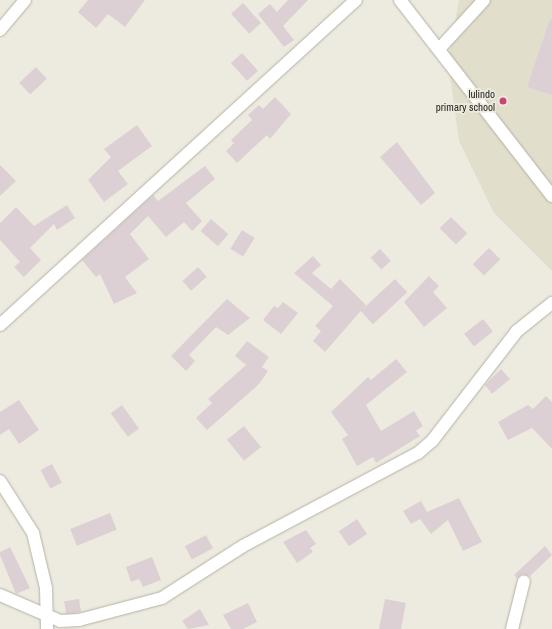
<!DOCTYPE html>
<style>
body{margin:0}
#map{position:relative;width:552px;height:629px;overflow:hidden;background:#edebdf;font-family:"Archivo Narrow",sans-serif}
div>[style]{position:absolute}
.built>*{inset:0;background:#e2decc}
.building>*{inset:0;background:#ddd0d4;transform-origin:0 0}
.roads{filter:drop-shadow(0 0 1px #b4b1a6) drop-shadow(0 0 1px #b4b1a6)}
.minor>*{height:12px;margin:-6px;padding:0 6px;transform-origin:6px;border-radius:6px;background:#fff}
.dots>*{width:11px;height:11px;translate:-50% -50%;box-sizing:border-box;border:2px solid #edebdf;border-radius:50%}
span{translate:-50% -50%;white-space:nowrap;text-align:center;line-height:1.15;-webkit-text-stroke:3.5px #edebdf;paint-order:stroke}
.poi-label{font-size:11px;color:#292824}
.right{translate:-100% -50%;text-align:right}
</style>
<div id="map">
<div class="built">
<i style="clip-path:polygon(459px 0,552px 0,552px 271px,494px 213px,459px 141px,448px 62px)"></i>
</div>
<div class="building">
<i style="clip-path:polygon(88px 0,145px 0,125px 27px,108px 14px,96px 28px,78px 12px)"></i>
<i style="clip-path:polygon(288px 0,308px 0,283px 26px,294px 40px,284px 47px,258px 14px,270px 4px,277px 12px)"></i>
<i style="left:243px;top:3px;width:27px;height:16px;rotate:48deg"></i>
<i style="clip-path:polygon(550px 19px,552px 19px,552px 95px,527px 87px)"></i>
<i style="left:242px;top:53px;width:24px;height:15px;rotate:48deg"></i>
<i style="left:36px;top:67px;width:16px;height:23px;rotate:47deg"></i>
<i style="clip-path:polygon(275px 97px,291px 114px,270px 139px,267px 135px,237px 163px,226px 151px,234px 143px,231px 140px,252px 120px,248px 115px,259px 105px,263px 109px)"></i>
<i style="clip-path:polygon(137px 125px,152px 146px,118px 171px,128px 184px,104px 202px,88px 180px,111px 157px,104px 149px)"></i>
<i style="clip-path:polygon(397px 142px,435px 193px,421px 205px,380px 157px)"></i>
<i style="clip-path:polygon(0 165px,16px 181px,0 196px)"></i>
<i style="clip-path:polygon(205px 166px,215px 179px,186px 203px,202px 221px,192px 231px,184px 222px,166px 237px,148px 216px,130px 234px,149px 259px,125px 277px,137px 293px,114px 304px,100px 274px,96px 277px,82px 260px,153px 195px,158px 201px)"></i>
<i style="clip-path:polygon(67px 205px,75px 218px,57px 230px,54px 224px,30px 248px,41px 260px,24px 277px,14px 267px,20px 262px,0 240px,0 223px,16px 207px,34px 226px)"></i>
<i style="left:451px;top:217px;width:23px;height:16px;rotate:45deg"></i>
<i style="left:211px;top:219px;width:23px;height:16px;rotate:41deg"></i>
<i style="left:242px;top:230px;width:15px;height:22px;rotate:32deg"></i>
<i style="left:489px;top:248px;width:16px;height:23px;rotate:45deg"></i>
<i style="left:380px;top:249px;width:16px;height:13px;rotate:47deg"></i>
<i style="clip-path:polygon(313px 256px,321px 265px,312px 273px,331px 289px,340px 279px,366px 305px,325px 352px,313px 341px,321px 331px,315px 326px,333px 306px,294px 273px)"></i>
<i style="left:198px;top:267px;width:13px;height:21px;rotate:48deg"></i>
<i style="clip-path:polygon(429px 276px,439px 286px,433px 292px,447px 308px,424px 327px,404px 302px)"></i>
<i style="left:395px;top:279px;width:18px;height:47px;rotate:47deg"></i>
<i style="clip-path:polygon(227px 299px,250px 318px,228px 335px,216px 327px,189px 355px,195px 361px,186px 371px,171px 356px)"></i>
<i style="clip-path:polygon(283px 302px,298px 313px,281px 334px,263px 320px,274px 306px,278px 308px)"></i>
<i style="left:483px;top:319px;width:16px;height:24px;rotate:52deg"></i>
<i style="clip-path:polygon(247px 341px,269px 357px,262px 367px,268px 371px,259px 384px,207px 430px,196px 418px,212px 403px,208px 399px,246px 365px,235px 356px)"></i>
<i style="clip-path:polygon(396px 359px,407px 372px,366px 405px,381px 431px,414px 411px,423px 426px,416px 431px,420px 436px,376px 463px,373px 457px,357px 466px,342px 439px,348px 435px,331px 412px,368px 377px,371px 380px)"></i>
<i style="clip-path:polygon(501px 369px,510px 379px,492px 394px,485px 385px)"></i>
<i style="clip-path:polygon(546px 396px,552px 402px,552px 449px,532px 428px,508px 440px,498px 422px,528px 405px,533px 409px)"></i>
<i style="clip-path:polygon(19px 400px,39px 430px,19px 444px,9px 429px,0 435px,0 412px)"></i>
<i style="left:122px;top:405px;width:29px;height:14px;rotate:54deg"></i>
<i style="left:244px;top:426px;width:27px;height:22px;rotate:51deg"></i>
<i style="left:52px;top:464px;width:21px;height:13px;rotate:62deg"></i>
<i style="clip-path:polygon(459px 498px,482px 542px,463px 551px,448px 520px,431px 534px,420px 519px,411px 524px,403px 511px,421px 501px,427px 512px)"></i>
<i style="left:110px;top:513px;width:18px;height:43px;rotate:68deg"></i>
<i style="left:357px;top:519px;width:18px;height:22px;rotate:56deg"></i>
<i style="clip-path:polygon(306px 530px,316px 544px,310px 548px,313px 552px,297px 563px,283px 542px)"></i>
<i style="left:206px;top:535px;width:15px;height:24px;rotate:62deg"></i>
<i style="clip-path:polygon(545px 546px,552px 555px,530px 576px,522px 574px,517px 578px,514px 575px)"></i>
<i style="clip-path:polygon(10px 547px,30px 588px,16px 594px,0 555px,0 552px)"></i>
<i style="clip-path:polygon(152px 557px,161px 580px,143px 587px,139px 579px,131px 582px,126px 567px)"></i>
<i style="left:79px;top:599px;width:13px;height:15px;rotate:81deg"></i>
<i style="clip-path:polygon(385px 599px,406px 603px,401px 629px,379px 629px)"></i>
<i style="clip-path:polygon(248px 603px,257px 622px,243px 629px,231px 629px,223px 615px)"></i>
<i style="clip-path:polygon(200px 609px,209px 625px,188px 629px,182px 621px)"></i>
</div>
<div class="roads">
<div class="minor">
<i style="left:400px;top:0;width:248px;rotate:52.2deg"></i>
<i style="left:0;top:30px;width:39px;rotate:-50deg"></i>
<i style="left:440px;top:48px;width:65px;rotate:-47.5deg"></i>
<i style="left:0;top:325px;width:482px;rotate:-42.4deg"></i>
<i style="left:0;top:481px;width:62px;rotate:57.6deg"></i>
<i style="left:33px;top:533px;width:57px;rotate:76.7deg"></i>
<i style="left:46px;top:588px;width:41px;rotate:88.6deg"></i>
<i style="left:0;top:595px;width:65px;rotate:23.4deg"></i>
<i style="left:60px;top:621px;width:19px;rotate:-3deg"></i>
<i style="left:79px;top:620px;width:86px;rotate:-14.8deg"></i>
<i style="left:162px;top:598px;width:96px;rotate:-32.7deg"></i>
<i style="left:243px;top:546px;width:198px;rotate:-28deg"></i>
<i style="left:418px;top:453px;width:18px;rotate:-41deg"></i>
<i style="left:432px;top:441px;width:139px;rotate:-52.3deg"></i>
<i style="left:517px;top:331px;width:45px;rotate:-38.7deg"></i>
<i style="left:512px;top:629px;width:49px;rotate:-76deg"></i>
</div>
</div>
<div class="dots">
<i style="left:503px;top:101px;background:#ce4276"></i>
</div>
<div class="poi-label">
<span class="right" style="left:495px;top:101px">lulindo<br>primary school</span>
</div>
</div>
